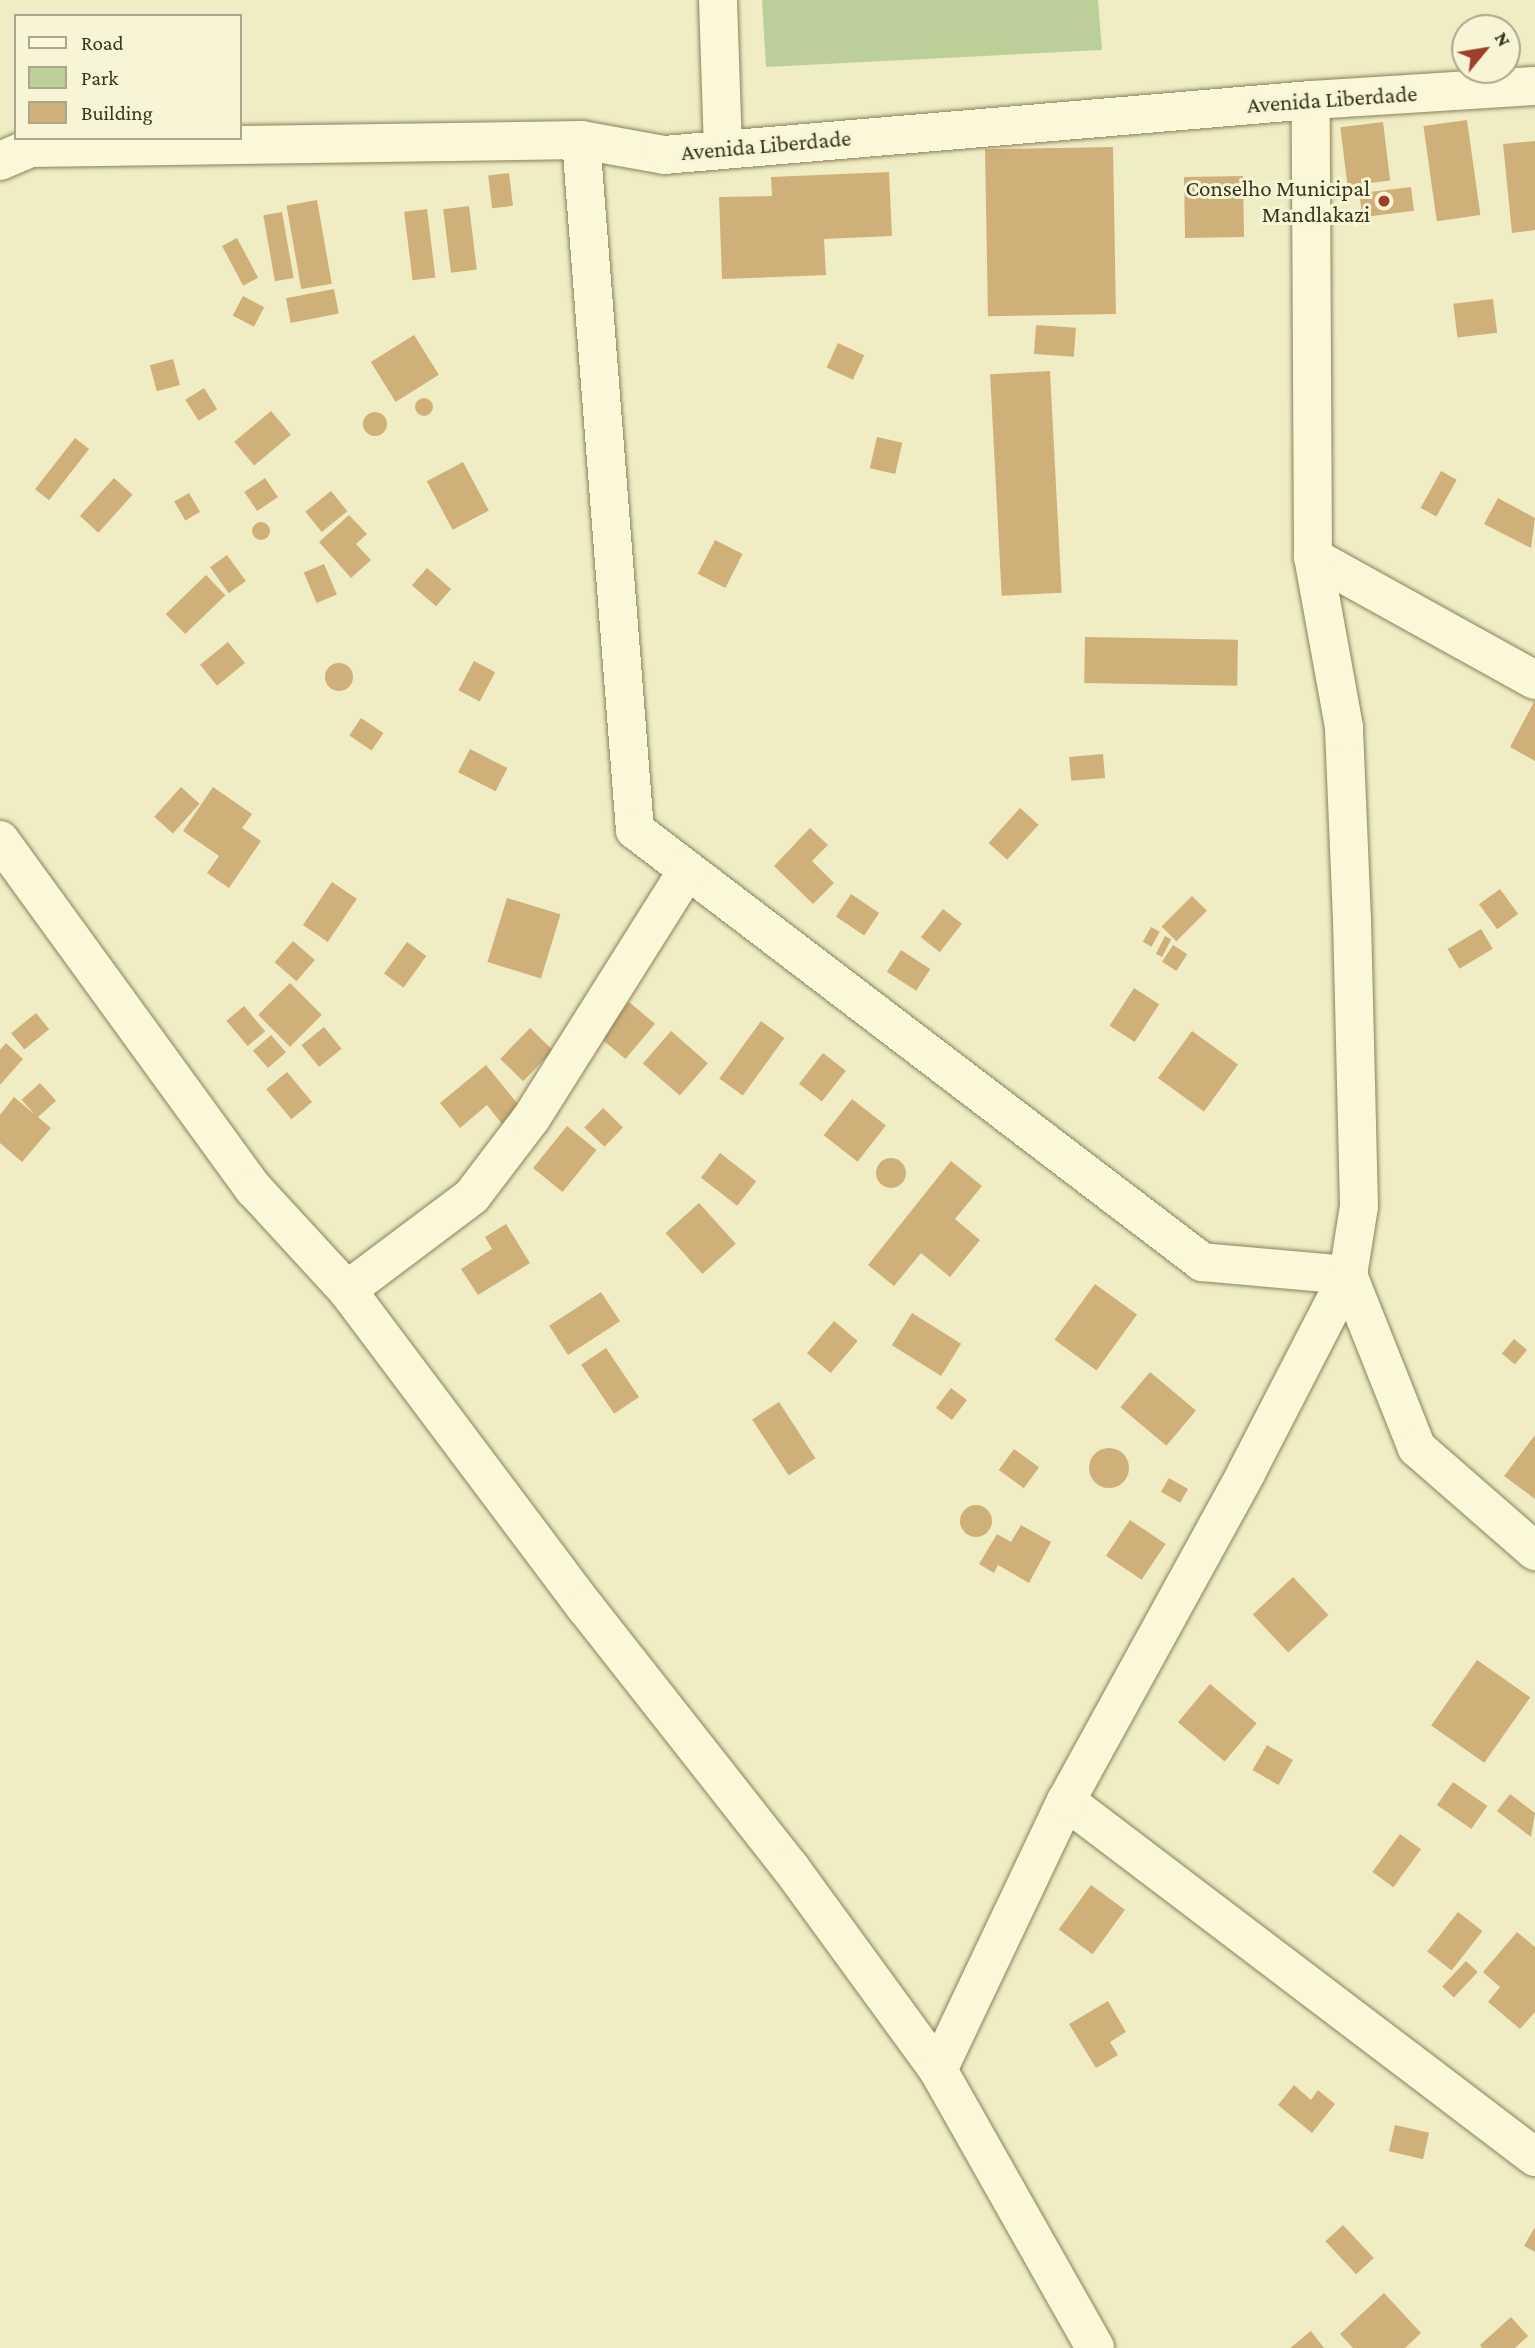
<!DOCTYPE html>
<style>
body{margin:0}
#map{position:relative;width:1535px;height:2348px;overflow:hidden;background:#f0edc5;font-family:"Crimson Pro",serif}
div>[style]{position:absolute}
.green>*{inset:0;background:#bdcf98}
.building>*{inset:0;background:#d0b079;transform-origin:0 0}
.round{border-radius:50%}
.roads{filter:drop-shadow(0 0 2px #8d805a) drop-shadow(0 0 2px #8d805a)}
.street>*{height:38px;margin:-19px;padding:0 19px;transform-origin:19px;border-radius:19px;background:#faf8d9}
.dots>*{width:19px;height:19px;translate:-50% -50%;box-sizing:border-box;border:4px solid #f7f5d5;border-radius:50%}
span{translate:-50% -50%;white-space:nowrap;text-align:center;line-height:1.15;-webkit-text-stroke:6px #f7f5d5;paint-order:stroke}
.street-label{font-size:23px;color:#3c331f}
.poi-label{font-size:23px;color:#3c331f}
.right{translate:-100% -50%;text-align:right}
.legend{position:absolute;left:14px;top:14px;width:228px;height:126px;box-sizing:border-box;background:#f7f5d5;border:2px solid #aca78c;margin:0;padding:9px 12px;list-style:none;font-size:21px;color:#3c331f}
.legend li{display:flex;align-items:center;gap:14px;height:35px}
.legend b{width:35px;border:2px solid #aca78c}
.north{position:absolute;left:1451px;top:14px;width:70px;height:70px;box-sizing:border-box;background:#f7f5d5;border:2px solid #aca78c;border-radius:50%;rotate:60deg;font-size:19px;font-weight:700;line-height:28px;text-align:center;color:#3c331f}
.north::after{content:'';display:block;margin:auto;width:24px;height:32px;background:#9f3f27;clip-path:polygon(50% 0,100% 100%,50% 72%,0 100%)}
</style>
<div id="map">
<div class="green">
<i style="clip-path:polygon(762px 0,1098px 0,1102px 50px,766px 67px)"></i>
</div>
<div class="building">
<i style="left:1467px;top:120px;width:96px;height:44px;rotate:82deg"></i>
<i style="left:1383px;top:122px;width:59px;height:43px;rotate:83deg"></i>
<i style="clip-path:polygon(1535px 141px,1535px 230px,1512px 233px,1503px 144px)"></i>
<i style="left:1113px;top:147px;width:167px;height:128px;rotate:89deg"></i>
<i style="clip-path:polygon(889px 172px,892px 236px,824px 239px,826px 275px,722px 279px,719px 197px,772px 196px,771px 177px)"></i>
<i style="left:509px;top:173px;width:33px;height:21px;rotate:83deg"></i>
<i style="left:1243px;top:176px;width:61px;height:59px;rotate:89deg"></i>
<i style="left:1411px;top:187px;width:24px;height:52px;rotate:83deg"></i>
<i style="left:317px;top:200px;width:85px;height:31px;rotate:80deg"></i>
<i style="left:469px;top:206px;width:64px;height:26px;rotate:83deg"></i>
<i style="left:427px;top:209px;width:69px;height:23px;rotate:83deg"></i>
<i style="left:282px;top:212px;width:67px;height:19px;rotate:80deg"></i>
<i style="left:237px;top:238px;width:45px;height:17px;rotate:62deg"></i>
<i style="left:334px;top:289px;width:25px;height:49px;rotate:79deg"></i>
<i style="left:243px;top:296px;width:24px;height:22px;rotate:28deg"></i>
<i style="left:1493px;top:299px;width:34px;height:40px;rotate:83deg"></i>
<i style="left:1036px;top:325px;width:40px;height:29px;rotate:4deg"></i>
<i style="left:414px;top:335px;width:47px;height:51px;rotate:58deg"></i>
<i style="left:838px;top:343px;width:29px;height:27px;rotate:25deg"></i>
<i style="left:173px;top:359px;width:27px;height:24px;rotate:75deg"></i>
<i style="left:1050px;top:371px;width:222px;height:60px;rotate:87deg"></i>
<i style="left:204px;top:388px;width:25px;height:22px;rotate:58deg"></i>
<i class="round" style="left:415px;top:398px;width:18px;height:18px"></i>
<i style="left:271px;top:411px;width:31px;height:48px;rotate:50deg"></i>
<i class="round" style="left:363px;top:412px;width:24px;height:24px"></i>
<i style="left:877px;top:437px;width:26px;height:32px;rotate:13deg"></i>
<i style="left:75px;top:438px;width:18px;height:65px;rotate:38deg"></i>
<i style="left:463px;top:462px;width:55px;height:41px;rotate:62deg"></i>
<i style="left:1441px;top:471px;width:18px;height:42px;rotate:29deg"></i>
<i style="left:114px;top:478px;width:25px;height:51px;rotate:42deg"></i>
<i style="left:265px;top:478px;width:23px;height:25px;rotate:56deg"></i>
<i style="left:331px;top:491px;width:26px;height:33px;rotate:51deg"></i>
<i style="left:189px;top:493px;width:22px;height:17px;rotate:60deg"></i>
<i style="clip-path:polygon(1498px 498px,1535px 518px,1531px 548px,1484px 524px)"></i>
<i style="clip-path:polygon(349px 515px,367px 534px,356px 544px,371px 560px,351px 578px,319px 542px)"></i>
<i class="round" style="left:252px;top:522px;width:18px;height:18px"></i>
<i style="left:715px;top:540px;width:31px;height:38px;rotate:27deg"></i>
<i style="left:227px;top:555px;width:32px;height:21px;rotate:54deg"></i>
<i style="left:324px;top:564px;width:33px;height:22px;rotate:67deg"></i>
<i style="left:427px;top:568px;width:32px;height:23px;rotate:41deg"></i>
<i style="left:206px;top:575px;width:28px;height:56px;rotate:46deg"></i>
<i style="left:1085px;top:637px;width:153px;height:46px;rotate:1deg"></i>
<i style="left:228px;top:642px;width:27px;height:36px;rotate:51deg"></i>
<i style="left:474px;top:661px;width:24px;height:33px;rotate:28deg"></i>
<i class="round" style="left:325px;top:663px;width:28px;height:28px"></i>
<i style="clip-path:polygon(1535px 700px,1535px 761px,1510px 747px)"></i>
<i style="left:361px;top:718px;width:27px;height:21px;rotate:34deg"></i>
<i style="left:470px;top:749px;width:42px;height:26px;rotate:27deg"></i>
<i style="left:1103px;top:754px;width:24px;height:34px;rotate:85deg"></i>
<i style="left:181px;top:787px;width:25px;height:40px;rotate:42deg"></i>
<i style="clip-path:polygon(213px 787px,252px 814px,242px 828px,261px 841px,229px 888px,207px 873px,219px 856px,183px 831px)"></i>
<i style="left:1020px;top:808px;width:25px;height:47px;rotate:42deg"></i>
<i style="clip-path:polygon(810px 828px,828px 845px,812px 861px,834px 883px,813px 904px,774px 866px)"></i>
<i style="left:332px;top:882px;width:30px;height:52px;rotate:34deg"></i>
<i style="left:1500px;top:889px;width:31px;height:26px;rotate:54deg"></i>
<i style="left:851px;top:894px;width:34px;height:27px;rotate:34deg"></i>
<i style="left:1192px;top:896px;width:21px;height:43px;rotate:45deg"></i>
<i style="left:507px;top:898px;width:56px;height:67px;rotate:17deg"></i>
<i style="left:943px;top:909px;width:24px;height:36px;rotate:38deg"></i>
<i style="left:1151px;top:927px;width:10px;height:17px;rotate:29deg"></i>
<i style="left:1481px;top:929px;width:23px;height:39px;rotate:59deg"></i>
<i style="left:1165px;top:936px;width:7px;height:20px;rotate:27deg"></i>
<i style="left:293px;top:941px;width:29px;height:28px;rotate:41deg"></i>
<i style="left:407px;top:942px;width:24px;height:39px;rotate:36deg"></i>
<i style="left:1173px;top:945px;width:17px;height:20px;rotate:33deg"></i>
<i style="left:901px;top:950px;width:35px;height:26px;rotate:33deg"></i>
<i style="left:290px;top:983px;width:45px;height:45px;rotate:45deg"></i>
<i style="left:1134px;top:988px;width:30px;height:45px;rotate:33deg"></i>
<i style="left:629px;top:1002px;width:34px;height:46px;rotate:40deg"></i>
<i style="left:244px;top:1006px;width:33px;height:23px;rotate:50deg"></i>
<i style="left:36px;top:1013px;width:21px;height:32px;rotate:51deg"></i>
<i style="left:761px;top:1021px;width:29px;height:71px;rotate:36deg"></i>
<i style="left:324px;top:1027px;width:28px;height:29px;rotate:51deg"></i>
<i style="left:530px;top:1028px;width:32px;height:43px;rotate:44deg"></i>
<i style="left:671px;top:1031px;width:49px;height:43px;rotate:41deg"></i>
<i style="left:1192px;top:1031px;width:57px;height:58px;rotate:36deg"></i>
<i style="left:271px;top:1035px;width:23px;height:24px;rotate:49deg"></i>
<i style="clip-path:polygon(6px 1043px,23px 1059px,0 1085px,0 1050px)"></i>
<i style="left:823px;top:1053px;width:29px;height:39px;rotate:38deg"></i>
<i style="clip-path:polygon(486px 1065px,521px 1108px,502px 1124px,487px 1105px,460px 1128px,440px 1103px)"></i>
<i style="left:287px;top:1072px;width:39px;height:27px;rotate:50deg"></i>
<i style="left:40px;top:1083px;width:24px;height:25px;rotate:48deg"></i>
<i style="clip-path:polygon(14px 1097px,51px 1128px,22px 1162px,0 1143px,0 1115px)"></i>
<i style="left:852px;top:1099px;width:43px;height:46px;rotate:38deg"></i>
<i style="left:603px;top:1108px;width:28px;height:27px;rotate:44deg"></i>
<i style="left:567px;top:1126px;width:38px;height:54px;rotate:39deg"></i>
<i style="left:720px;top:1153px;width:46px;height:31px;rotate:38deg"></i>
<i class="round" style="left:876px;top:1158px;width:30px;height:30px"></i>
<i style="clip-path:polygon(951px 1161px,982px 1186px,955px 1219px,980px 1240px,950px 1277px,921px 1253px,894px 1286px,868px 1265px)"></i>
<i style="left:699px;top:1203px;width:55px;height:45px;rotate:48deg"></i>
<i style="clip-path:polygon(506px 1224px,530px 1263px,478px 1295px,461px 1269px,492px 1249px,485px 1237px)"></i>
<i style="left:1095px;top:1284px;width:52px;height:69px;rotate:36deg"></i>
<i style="left:601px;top:1292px;width:35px;height:62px;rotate:57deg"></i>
<i style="left:912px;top:1313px;width:58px;height:38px;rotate:32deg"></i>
<i style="left:834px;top:1321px;width:31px;height:42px;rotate:40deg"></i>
<i style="left:1514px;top:1339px;width:17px;height:19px;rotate:40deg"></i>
<i style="left:606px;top:1348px;width:59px;height:30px;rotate:56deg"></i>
<i style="left:1150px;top:1372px;width:60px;height:46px;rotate:40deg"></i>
<i style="left:951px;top:1388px;width:20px;height:25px;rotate:37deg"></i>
<i style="left:779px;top:1402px;width:67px;height:32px;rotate:57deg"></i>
<i style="clip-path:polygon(1535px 1435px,1535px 1499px,1504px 1476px)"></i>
<i class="round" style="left:1089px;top:1448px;width:40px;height:40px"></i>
<i style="left:1014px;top:1449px;width:31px;height:26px;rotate:36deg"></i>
<i style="left:1169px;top:1478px;width:22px;height:16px;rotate:30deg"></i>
<i class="round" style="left:960px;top:1505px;width:32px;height:32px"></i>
<i style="left:1130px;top:1520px;width:43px;height:43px;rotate:34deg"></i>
<i style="clip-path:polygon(1021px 1525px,1051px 1542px,1029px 1583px,998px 1565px,994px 1573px,979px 1564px,997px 1534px,1011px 1542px)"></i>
<i style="left:1293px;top:1577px;width:52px;height:55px;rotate:47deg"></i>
<i style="left:1477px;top:1660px;width:65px;height:80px;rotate:35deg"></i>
<i style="left:1210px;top:1684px;width:61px;height:50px;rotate:40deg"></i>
<i style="left:1267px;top:1745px;width:30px;height:29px;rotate:30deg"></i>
<i style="left:1453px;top:1782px;width:42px;height:28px;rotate:35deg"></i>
<i style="clip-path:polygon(1510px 1794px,1535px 1813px,1531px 1837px,1497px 1811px)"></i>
<i style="left:1400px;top:1834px;width:26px;height:47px;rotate:36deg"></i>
<i style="left:1091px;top:1885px;width:42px;height:55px;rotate:36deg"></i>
<i style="left:1458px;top:1912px;width:31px;height:50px;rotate:38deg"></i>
<i style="clip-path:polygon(1517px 1932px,1535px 1947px,1535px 2012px,1520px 2029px,1488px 2002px,1500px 1987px,1483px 1972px)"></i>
<i style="left:1466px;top:1961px;width:16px;height:35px;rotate:43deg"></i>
<i style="clip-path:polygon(1108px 2001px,1126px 2032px,1110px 2042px,1118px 2055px,1096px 2068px,1069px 2024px)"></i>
<i style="clip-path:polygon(1294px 2085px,1311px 2100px,1318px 2090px,1335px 2104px,1312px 2133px,1278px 2105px)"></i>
<i style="left:1395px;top:2125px;width:35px;height:27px;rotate:13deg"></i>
<i style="left:1343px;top:2225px;width:45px;height:24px;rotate:47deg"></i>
<i style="clip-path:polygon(1535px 2227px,1535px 2252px,1524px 2246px)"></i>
<i style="clip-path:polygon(1384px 2293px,1421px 2333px,1405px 2348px,1353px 2348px,1340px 2334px)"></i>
<i style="clip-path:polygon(1511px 2317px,1528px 2336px,1515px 2348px,1482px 2348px,1480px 2345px)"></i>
<i style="clip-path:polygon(1311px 2331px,1324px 2348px,1290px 2348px)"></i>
</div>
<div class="roads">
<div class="street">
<i style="left:718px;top:0;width:147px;rotate:88.1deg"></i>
<i style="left:581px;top:140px;width:692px;rotate:85.53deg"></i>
<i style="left:635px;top:830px;width:713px;rotate:37.3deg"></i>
<i style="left:1202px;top:1262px;width:147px;rotate:5.1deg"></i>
<i style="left:1348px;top:1275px;width:186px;rotate:68.3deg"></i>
<i style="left:1417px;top:1448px;width:157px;rotate:41.1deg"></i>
<i style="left:0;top:161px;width:33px;rotate:-23deg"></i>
<i style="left:30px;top:148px;width:551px;rotate:-0.83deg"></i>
<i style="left:581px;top:140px;width:84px;rotate:10.2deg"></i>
<i style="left:664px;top:155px;width:649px;rotate:-4.86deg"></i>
<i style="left:1311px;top:100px;width:224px;rotate:-3.6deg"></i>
<i style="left:1313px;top:557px;width:254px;rotate:29deg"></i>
<i style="left:0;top:840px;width:432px;rotate:54deg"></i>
<i style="left:254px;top:1189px;width:137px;rotate:47.4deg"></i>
<i style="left:347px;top:1290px;width:398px;rotate:53.1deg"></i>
<i style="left:586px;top:1608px;width:330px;rotate:51.8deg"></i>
<i style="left:790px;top:1867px;width:251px;rotate:53.9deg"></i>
<i style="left:938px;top:2070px;width:319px;rotate:60.5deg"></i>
<i style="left:347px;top:1290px;width:156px;rotate:-36.9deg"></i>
<i style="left:472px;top:1196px;width:99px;rotate:-52.8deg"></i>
<i style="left:532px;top:1117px;width:291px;rotate:-57.8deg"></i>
<i style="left:1066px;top:1801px;width:589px;rotate:37.2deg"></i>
<i style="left:938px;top:2070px;width:298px;rotate:-64.6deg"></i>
<i style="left:1066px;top:1801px;width:374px;rotate:-61.2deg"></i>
<i style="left:1246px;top:1473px;width:223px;rotate:-62.7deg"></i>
<i style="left:1348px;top:1275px;width:70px;rotate:-80.9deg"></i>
<i style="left:1359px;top:1206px;width:286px;rotate:-91.4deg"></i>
<i style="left:1352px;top:920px;width:193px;rotate:-92.4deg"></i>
<i style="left:1344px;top:727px;width:173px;rotate:-100.3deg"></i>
<i style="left:1313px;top:557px;width:457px;rotate:-90.3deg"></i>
</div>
</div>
<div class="dots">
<i style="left:1384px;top:201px;background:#9f3f27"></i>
</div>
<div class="street-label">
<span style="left:1332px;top:99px;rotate:-4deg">Avenida Liberdade</span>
<span style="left:766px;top:145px;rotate:-5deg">Avenida Liberdade</span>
</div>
<div class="poi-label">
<span class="right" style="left:1370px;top:201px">Conselho Municipal<br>Mandlakazi</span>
</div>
<ul class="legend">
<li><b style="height:9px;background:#faf8d9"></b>Road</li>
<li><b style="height:19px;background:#bdcf98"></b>Park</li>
<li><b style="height:19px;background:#d0b079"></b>Building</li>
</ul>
<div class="north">N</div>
</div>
